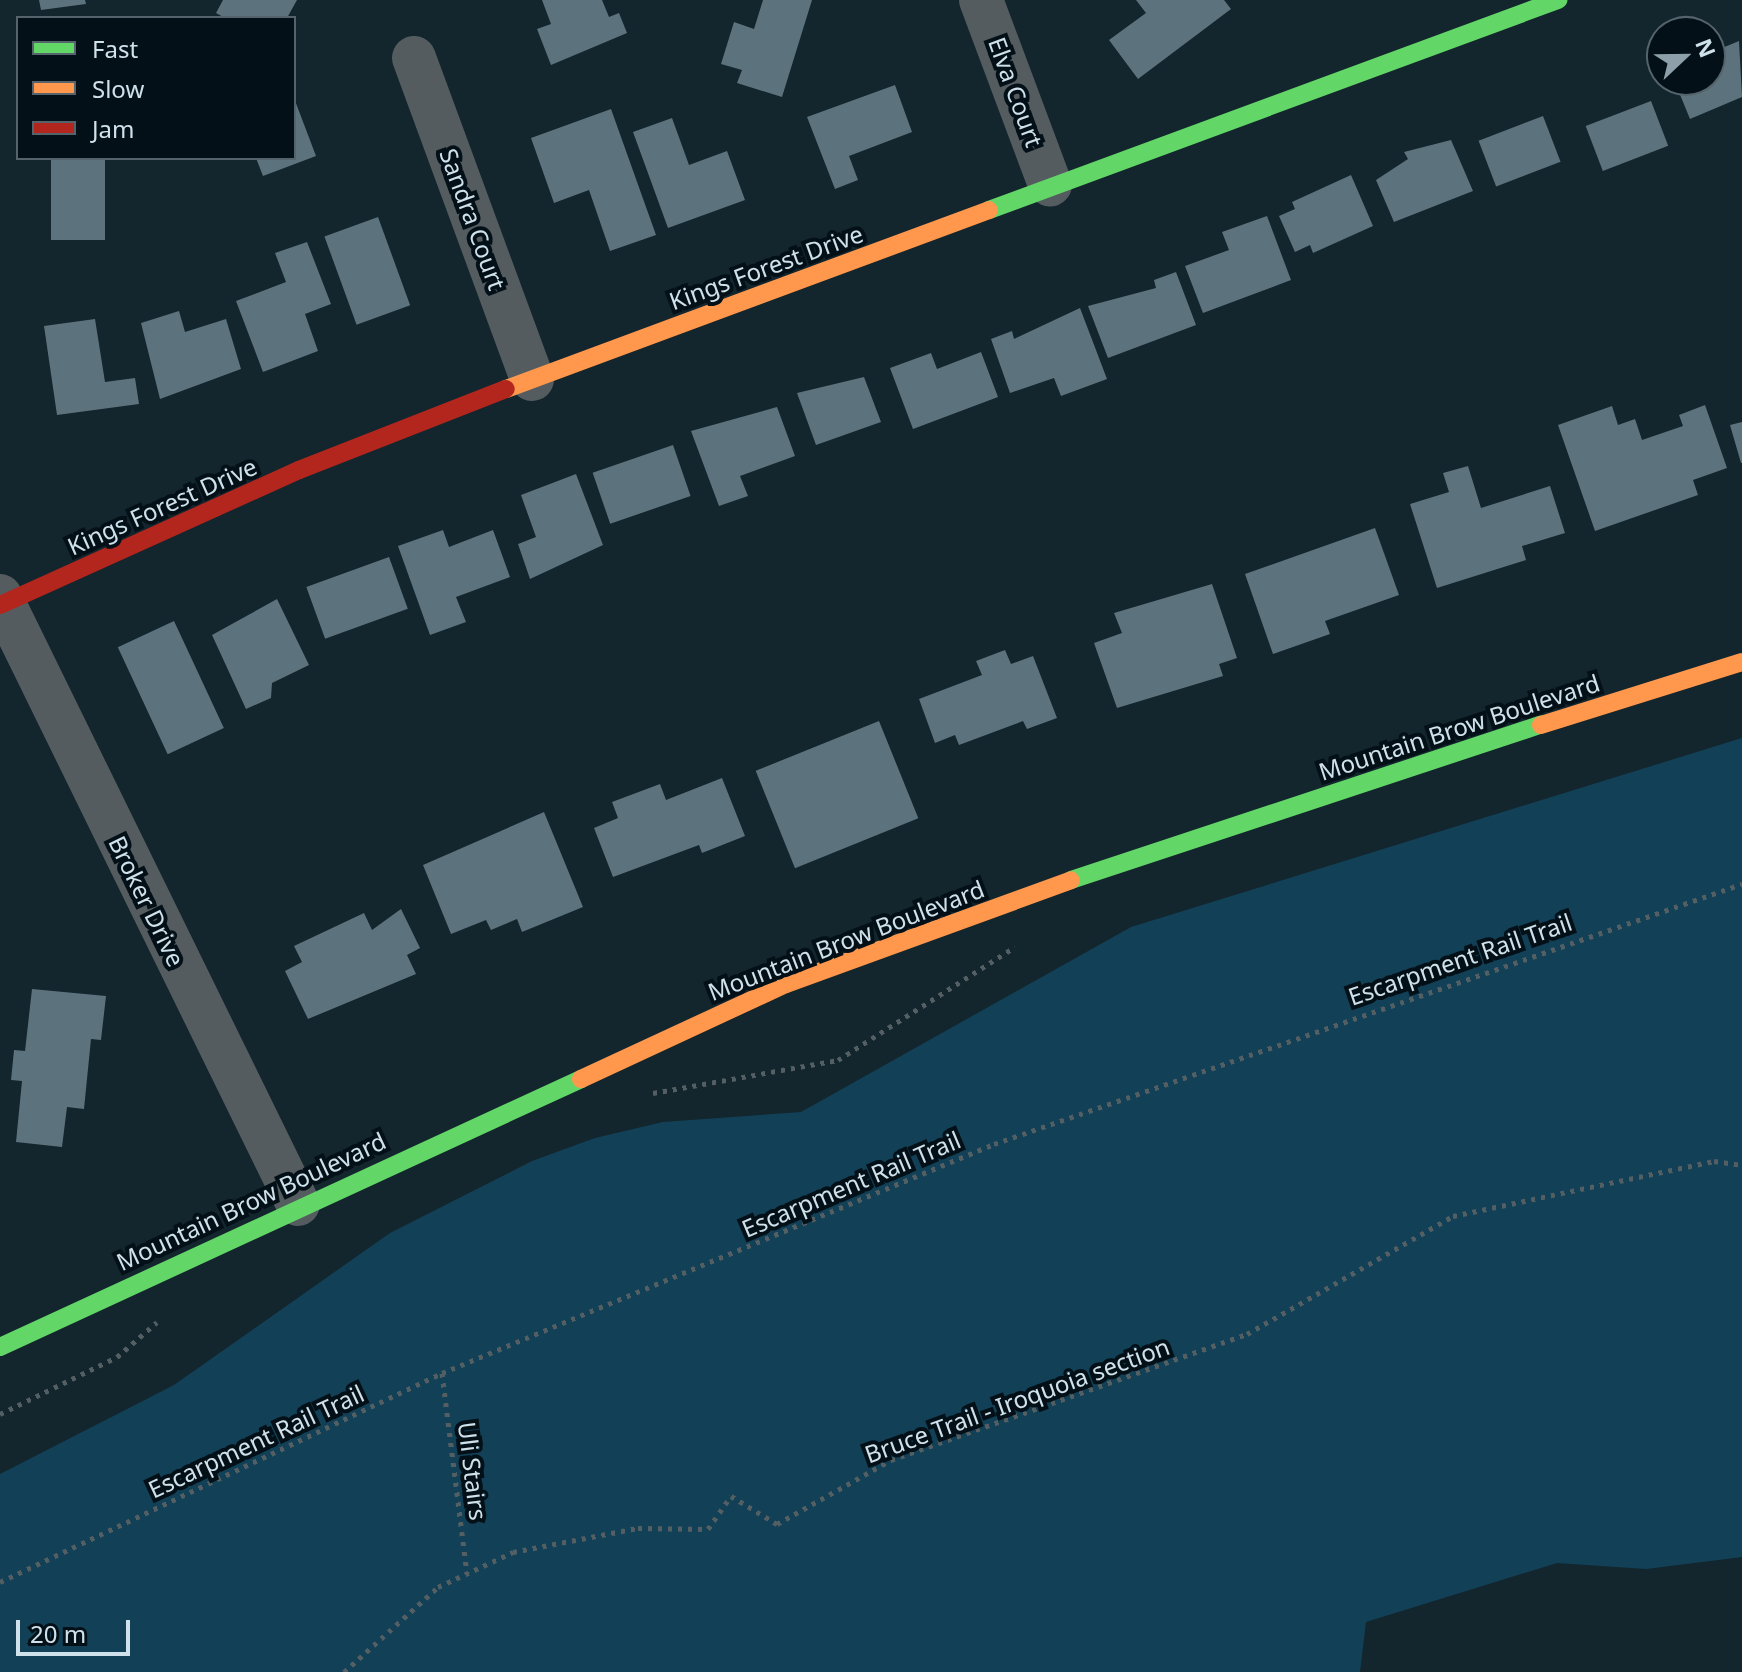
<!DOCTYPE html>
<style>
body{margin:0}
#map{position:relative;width:1742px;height:1672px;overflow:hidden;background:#13252d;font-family:"Noto Sans",sans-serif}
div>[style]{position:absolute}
.green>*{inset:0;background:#124157}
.building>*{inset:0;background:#5c737e;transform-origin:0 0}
.path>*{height:5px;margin-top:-2.5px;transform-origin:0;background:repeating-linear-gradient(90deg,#545f64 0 4px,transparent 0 10px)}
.street>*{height:44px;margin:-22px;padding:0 22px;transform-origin:22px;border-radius:22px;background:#545c60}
.fast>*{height:18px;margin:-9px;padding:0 9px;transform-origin:9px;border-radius:9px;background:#63d668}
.slow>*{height:18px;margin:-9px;padding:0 9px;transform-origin:9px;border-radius:9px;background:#ff974d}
.jam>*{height:18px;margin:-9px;padding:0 9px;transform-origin:9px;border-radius:9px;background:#b3261e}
span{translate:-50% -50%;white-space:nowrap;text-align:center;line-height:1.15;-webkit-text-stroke:8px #041017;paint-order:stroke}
.street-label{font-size:24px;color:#cfe1eb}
.legend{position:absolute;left:16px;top:16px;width:280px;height:144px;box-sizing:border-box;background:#041017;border:2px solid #55646c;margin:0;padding:10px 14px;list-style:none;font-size:24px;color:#cfe1eb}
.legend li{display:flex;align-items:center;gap:16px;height:40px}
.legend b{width:40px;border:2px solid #55646c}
.north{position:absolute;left:1646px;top:16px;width:80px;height:80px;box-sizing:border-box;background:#041017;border:2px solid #55646c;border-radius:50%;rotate:68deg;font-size:22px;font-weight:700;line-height:32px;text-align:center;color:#cfe1eb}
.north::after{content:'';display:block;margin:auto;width:28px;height:36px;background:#8d9fa8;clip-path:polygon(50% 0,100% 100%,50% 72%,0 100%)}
.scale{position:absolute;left:16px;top:1620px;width:114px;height:36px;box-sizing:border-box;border:4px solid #cfe1eb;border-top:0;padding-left:10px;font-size:24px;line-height:28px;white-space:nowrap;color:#cfe1eb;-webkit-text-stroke:6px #041017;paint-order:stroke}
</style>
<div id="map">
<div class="green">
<i style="clip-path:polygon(1742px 738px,1742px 1557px,1646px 1569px,1557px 1563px,1366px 1622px,1360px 1672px,0 1672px,0 1474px,174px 1385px,390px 1233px,532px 1161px,595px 1138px,663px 1122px,801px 1112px,1131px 927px)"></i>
</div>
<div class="building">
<i style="clip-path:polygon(39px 0,85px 0,86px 4px,41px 10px)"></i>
<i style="clip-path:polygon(223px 0,297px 0,287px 18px,225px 18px,216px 13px)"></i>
<i style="clip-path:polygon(542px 0,602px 0,609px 17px,619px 13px,627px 33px,551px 65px,537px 29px,551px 24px)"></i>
<i style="clip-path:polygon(763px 0,812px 0,782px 97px,737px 83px,742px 70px,721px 64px,734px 22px,754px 29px)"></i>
<i style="clip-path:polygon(1136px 0,1224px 0,1231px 9px,1138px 79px,1109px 40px,1146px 13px)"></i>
<i style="clip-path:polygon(1739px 41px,1742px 97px,1690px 119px,1674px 80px,1710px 80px,1710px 53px)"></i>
<i style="clip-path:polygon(895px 85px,912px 132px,849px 156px,858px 180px,835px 189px,807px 117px)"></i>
<i style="clip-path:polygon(294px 98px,316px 156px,263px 176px,256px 158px,294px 158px)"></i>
<i style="left:1651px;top:101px;width:48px;height:70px;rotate:69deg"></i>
<i style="clip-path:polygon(611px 109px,656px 235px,610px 251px,589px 190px,554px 203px,531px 138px)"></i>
<i style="left:1543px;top:116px;width:49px;height:69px;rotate:69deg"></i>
<i style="clip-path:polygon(672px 118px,689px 165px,727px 151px,745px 200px,668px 228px,633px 132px)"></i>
<i style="clip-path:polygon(1451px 140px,1473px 191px,1394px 222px,1376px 180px,1408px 159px,1404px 152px)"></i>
<i style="left:51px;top:158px;width:54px;height:82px"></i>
<i style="clip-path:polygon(1351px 175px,1373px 226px,1313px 253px,1310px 245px,1295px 252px,1279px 216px,1295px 209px,1292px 202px)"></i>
<i style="clip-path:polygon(1267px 216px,1291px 280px,1203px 313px,1185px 266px,1229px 250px,1222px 232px)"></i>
<i style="left:378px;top:217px;width:94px;height:57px;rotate:70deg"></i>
<i style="clip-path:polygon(307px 242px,331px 304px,305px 314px,318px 351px,263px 372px,236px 301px,286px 282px,275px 253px)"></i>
<i style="clip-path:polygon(1176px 272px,1196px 325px,1108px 358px,1088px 306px,1156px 288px,1154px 280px)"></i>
<i style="clip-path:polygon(1080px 308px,1107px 379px,1061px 396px,1054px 378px,1010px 393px,991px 339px,1012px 331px,1014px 339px)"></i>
<i style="clip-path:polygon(179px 311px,185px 332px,226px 319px,241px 369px,160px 399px,141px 323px)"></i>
<i style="clip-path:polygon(95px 319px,105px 382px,135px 378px,139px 404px,57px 415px,44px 326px)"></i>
<i style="clip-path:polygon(981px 352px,998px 397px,913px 429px,890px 368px,931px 353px,937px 369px)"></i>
<i style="clip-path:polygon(864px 377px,881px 422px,816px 445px,797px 393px)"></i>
<i style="clip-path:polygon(1705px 405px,1727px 468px,1693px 480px,1698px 495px,1595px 531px,1558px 425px,1612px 406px,1618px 425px,1635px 419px,1642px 440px,1683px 426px,1679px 415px)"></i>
<i style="clip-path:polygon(777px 407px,795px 456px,740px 476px,748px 496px,719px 506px,691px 431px)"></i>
<i style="clip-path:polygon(1742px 422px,1742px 463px,1741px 463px,1730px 425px)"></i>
<i style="left:673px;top:445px;width:54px;height:85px;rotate:71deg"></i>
<i style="clip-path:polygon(1468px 466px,1481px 508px,1550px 486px,1565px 533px,1522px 546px,1526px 560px,1437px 588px,1410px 504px,1449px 492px,1443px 473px)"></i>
<i style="clip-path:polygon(576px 474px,603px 545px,530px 579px,518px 544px,536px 537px,521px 495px)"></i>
<i style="clip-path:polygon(1375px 528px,1399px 595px,1325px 621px,1330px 634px,1273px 654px,1245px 574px)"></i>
<i style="clip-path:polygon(443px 530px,449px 547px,493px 530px,510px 577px,456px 597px,466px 622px,430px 635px,398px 546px)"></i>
<i style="left:389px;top:557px;width:55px;height:88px;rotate:70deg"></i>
<i style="clip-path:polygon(1212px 584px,1237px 658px,1219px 664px,1223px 676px,1117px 708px,1094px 643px,1122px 633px,1114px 613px)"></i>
<i style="clip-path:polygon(277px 599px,309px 665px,272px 683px,271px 698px,246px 709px,212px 635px)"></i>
<i style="left:174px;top:621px;width:118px;height:62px;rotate:65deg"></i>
<i style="clip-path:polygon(1005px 650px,1011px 664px,1033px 656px,1057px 718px,1027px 729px,1023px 721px,959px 745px,955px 735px,935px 743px,919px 699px,982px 675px,976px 661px)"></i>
<i style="left:879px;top:721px;width:105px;height:133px;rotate:68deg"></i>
<i style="clip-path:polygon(722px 778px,745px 836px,702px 853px,699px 845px,613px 877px,594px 828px,618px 818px,612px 802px,660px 784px,666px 800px)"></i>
<i style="clip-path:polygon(544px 812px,583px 907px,522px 932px,517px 919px,491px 930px,486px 920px,451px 934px,423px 865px)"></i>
<i style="clip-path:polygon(401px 909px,420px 948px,407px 955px,416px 974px,308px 1019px,285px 971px,302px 962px,294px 946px,364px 913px,372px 930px)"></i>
<i style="clip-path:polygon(32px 989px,106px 996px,101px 1040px,91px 1039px,84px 1109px,67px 1107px,62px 1147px,16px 1142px,22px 1081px,11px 1080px,14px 1050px,25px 1051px)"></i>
</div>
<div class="path">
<i style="left:653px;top:1093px;width:188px;rotate:-10.1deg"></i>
<i style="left:838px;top:1060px;width:210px;rotate:-32.6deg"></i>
<i style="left:442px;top:1373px;width:202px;rotate:82.9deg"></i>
<i style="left:0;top:1414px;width:130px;rotate:-26deg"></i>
<i style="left:117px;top:1357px;width:53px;rotate:-41.2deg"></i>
<i style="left:0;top:1582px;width:489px;rotate:-25.3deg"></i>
<i style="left:442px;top:1373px;width:598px;rotate:-22.53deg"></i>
<i style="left:994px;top:1144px;width:792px;rotate:-19.17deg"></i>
<i style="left:344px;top:1672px;width:127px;rotate:-42.1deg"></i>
<i style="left:438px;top:1587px;width:83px;rotate:-25deg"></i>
<i style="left:513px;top:1552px;width:127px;rotate:-10.9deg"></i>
<i style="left:638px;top:1528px;width:70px;rotate:0.8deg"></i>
<i style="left:708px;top:1529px;width:40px;rotate:-55.1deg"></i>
<i style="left:731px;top:1496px;width:54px;rotate:31.3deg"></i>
<i style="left:777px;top:1524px;width:131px;rotate:-29.3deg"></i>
<i style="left:891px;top:1460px;width:378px;rotate:-19.5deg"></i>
<i style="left:1247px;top:1334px;width:237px;rotate:-29.8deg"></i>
<i style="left:1453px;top:1216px;width:267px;rotate:-11.9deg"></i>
<i style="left:1714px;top:1161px;width:28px;rotate:8deg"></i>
</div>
<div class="street">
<i style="left:981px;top:0;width:197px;rotate:69.5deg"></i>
<i style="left:414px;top:58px;width:342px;rotate:69.8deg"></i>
<i style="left:0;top:596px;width:677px;rotate:63.89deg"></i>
</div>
<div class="fast">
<i style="left:989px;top:210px;width:607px;rotate:-20.26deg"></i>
<i style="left:1071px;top:880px;width:495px;rotate:-18.3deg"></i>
<i style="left:0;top:1347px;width:640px;rotate:-24.76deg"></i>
</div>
<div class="slow">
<i style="left:506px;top:389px;width:515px;rotate:-20.33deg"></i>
<i style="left:1541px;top:725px;width:211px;rotate:-17.4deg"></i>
<i style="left:581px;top:1079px;width:226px;rotate:-24.9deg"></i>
<i style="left:786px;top:984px;width:303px;rotate:-20deg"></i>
</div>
<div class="jam">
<i style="left:0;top:605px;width:328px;rotate:-24.3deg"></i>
<i style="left:299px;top:470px;width:222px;rotate:-21.4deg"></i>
</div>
<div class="street-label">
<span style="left:1016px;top:92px;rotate:70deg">Elva Court</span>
<span style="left:473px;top:219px;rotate:70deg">Sandra Court</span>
<span style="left:766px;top:267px;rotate:-20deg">Kings Forest Drive</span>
<span style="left:162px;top:506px;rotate:-24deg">Kings Forest Drive</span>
<span style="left:1459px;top:727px;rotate:-18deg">Mountain Brow Boulevard</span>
<span style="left:147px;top:901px;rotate:64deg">Broker Drive</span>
<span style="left:846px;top:940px;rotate:-21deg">Mountain Brow Boulevard</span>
<span style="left:1460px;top:959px;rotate:-19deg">Escarpment Rail Trail</span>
<span style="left:851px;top:1184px;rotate:-23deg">Escarpment Rail Trail</span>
<span style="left:251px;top:1201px;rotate:-25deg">Mountain Brow Boulevard</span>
<span style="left:1017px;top:1400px;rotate:-20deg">Bruce Trail - Iroquoia section</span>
<span style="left:256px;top:1441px;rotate:-25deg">Escarpment Rail Trail</span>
<span style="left:473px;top:1471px;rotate:83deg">Uli Stairs</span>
</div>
<ul class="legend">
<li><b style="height:10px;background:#63d668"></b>Fast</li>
<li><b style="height:10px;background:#ff974d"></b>Slow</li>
<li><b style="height:10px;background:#b3261e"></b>Jam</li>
</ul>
<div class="north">N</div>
<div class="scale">20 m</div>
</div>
